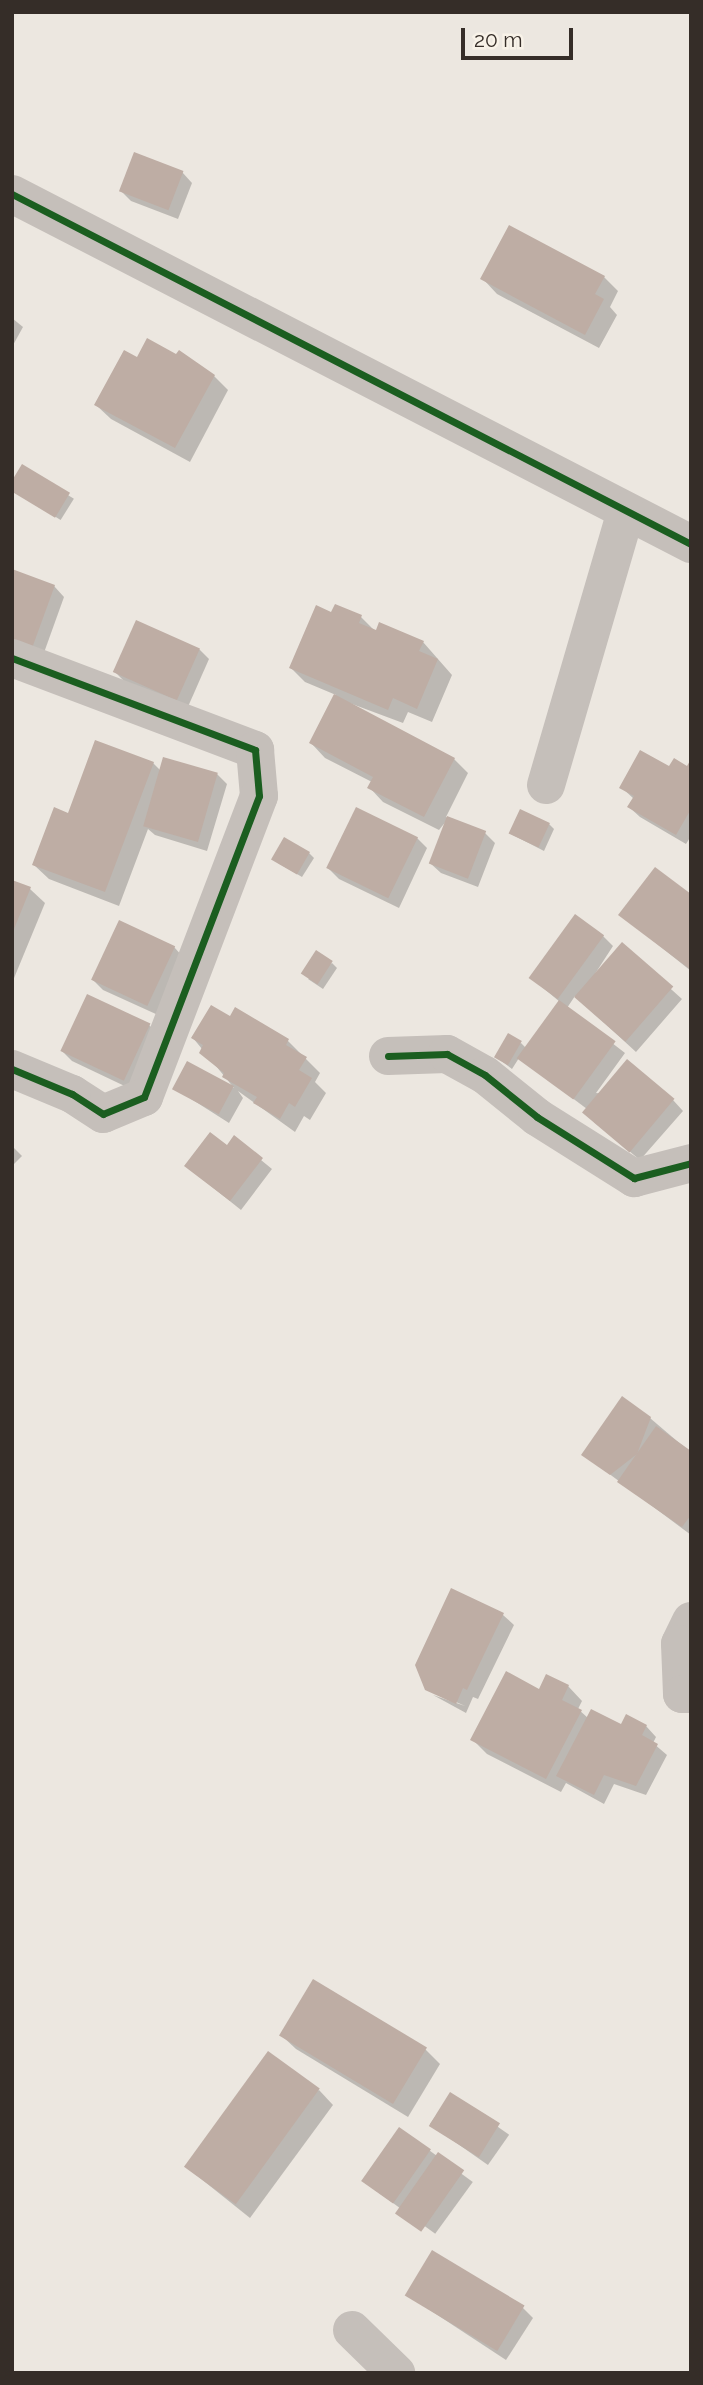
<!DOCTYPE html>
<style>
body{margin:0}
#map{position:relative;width:703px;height:2385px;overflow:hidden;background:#ece7e0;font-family:Raleway,sans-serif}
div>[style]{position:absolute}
.shadow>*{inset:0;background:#0003;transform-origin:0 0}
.building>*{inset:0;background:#beada4;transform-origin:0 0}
.minor>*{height:38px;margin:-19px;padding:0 19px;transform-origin:19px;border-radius:19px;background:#c5bfba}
.cycleway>*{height:7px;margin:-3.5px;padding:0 3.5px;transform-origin:3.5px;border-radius:3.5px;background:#1b5e20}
span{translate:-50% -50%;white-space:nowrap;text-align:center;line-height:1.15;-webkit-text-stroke:7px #f8f2e8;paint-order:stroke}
.frame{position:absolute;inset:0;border:14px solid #352d28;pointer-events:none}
.scale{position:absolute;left:461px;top:28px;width:112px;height:32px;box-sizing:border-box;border:4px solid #352d28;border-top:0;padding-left:9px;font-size:21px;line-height:24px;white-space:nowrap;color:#352d28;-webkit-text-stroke:5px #f8f2e8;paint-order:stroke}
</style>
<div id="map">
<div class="shadow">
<i style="clip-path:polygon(182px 172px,192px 183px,178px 219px,131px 201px,121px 191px)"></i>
<i style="clip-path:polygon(604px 277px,618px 291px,610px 307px,617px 315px,599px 348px,497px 294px,483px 279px)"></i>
<i style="clip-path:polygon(12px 318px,23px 327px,12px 347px)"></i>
<i style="clip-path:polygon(137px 360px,214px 376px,228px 390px,190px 462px,111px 419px,96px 405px)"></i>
<i style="left:23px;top:467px;width:60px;height:25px;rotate:32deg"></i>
<i style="clip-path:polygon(54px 586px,64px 597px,41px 661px,12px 650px)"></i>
<i style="clip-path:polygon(332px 614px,361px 617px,376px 632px,423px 642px,452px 675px,432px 722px,408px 712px,403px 723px,344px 701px,454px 759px,468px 773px,446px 817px,485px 833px,495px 843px,478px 887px,441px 873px,430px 863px,447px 820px,439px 830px,383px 802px,369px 787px,372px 782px,325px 758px,311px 743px,336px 695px,305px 682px,291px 668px)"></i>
<i style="clip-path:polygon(199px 649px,209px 659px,187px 709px,125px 682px,115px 672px)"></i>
<i style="clip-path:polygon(153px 763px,161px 771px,217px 774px,227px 784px,207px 851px,155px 835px,148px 829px,119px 906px,49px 879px,34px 865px,69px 815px)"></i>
<i style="clip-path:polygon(691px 763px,691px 836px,686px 844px,640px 817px,629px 807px,634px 799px,621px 787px,670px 769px,687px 768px)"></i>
<i style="clip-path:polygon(549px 824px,554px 829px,544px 851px,511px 834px)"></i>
<i style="clip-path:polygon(417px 838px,427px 848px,399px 908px,339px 879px,329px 869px)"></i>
<i style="clip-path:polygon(309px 853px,314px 858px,302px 877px,278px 863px)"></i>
<i style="clip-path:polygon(12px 882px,30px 889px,45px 903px,12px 983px)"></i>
<i style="clip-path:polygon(691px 897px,691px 971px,621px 915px)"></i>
<i style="clip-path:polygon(603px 936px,613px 946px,591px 980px,622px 945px,682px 999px,636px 1052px,575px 996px,567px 1008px,625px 1053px,596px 1093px,673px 1100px,683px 1111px,640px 1160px,594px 1122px,587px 1109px,519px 1058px,512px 1069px,495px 1056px,521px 1043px,527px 1049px,560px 1002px,530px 977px)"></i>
<i style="clip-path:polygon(174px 947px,184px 958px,158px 1015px,103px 990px,93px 980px)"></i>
<i style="clip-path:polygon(332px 963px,337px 968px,323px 989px,308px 979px)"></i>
<i style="clip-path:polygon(235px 1010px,288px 1041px,320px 1073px,315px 1082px,326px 1093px,310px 1120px,304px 1116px,295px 1132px,238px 1091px,243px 1098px,229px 1123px,174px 1088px,188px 1063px,234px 1088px,193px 1038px,231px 1018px)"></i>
<i style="clip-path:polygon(149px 1025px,159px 1035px,133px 1090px,72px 1061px,62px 1051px)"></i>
<i style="clip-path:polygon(234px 1138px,272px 1169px,241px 1210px,186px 1166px,228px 1147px)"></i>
<i style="clip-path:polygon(12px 1146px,22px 1156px,12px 1166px)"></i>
<i style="clip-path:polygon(650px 1418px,691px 1453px,691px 1535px,584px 1455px)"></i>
<i style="clip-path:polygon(452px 1591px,503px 1615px,514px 1625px,478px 1699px,473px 1697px,466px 1713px,433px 1695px,465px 1706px,427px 1689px)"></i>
<i style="clip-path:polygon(568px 1686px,582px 1701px,578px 1709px,588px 1718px,622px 1727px,646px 1726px,656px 1737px,653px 1743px,667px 1755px,646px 1795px,614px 1784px,604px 1804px,566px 1783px,561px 1792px,487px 1754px,473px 1740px,540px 1691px)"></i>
<i style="clip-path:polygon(314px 1981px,426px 2050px,440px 2064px,408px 2117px,296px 2049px,281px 2035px)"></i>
<i style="clip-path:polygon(319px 2090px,333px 2105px,250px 2218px,185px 2166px)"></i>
<i style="left:451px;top:2094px;width:71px;height:37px;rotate:35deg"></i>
<i style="left:400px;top:2129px;width:90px;height:64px;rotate:36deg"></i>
<i style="clip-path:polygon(407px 2295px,523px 2308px,533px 2318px,506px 2360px)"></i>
</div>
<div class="building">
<i style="left:134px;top:152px;width:53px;height:42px;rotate:21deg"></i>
<i style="clip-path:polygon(509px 225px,605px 276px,595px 294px,604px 299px,585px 335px,480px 279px)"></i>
<i style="clip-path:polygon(147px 338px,176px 354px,179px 350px,215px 375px,175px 448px,94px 405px,124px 350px,137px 357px)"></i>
<i style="left:22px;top:464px;width:56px;height:29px;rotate:31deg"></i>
<i style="clip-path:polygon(12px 569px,55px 585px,31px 651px,12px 645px)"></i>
<i style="clip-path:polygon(335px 604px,362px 615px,359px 623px,376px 630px,379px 622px,424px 641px,419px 651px,438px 659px,417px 709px,393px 698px,388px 710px,289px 668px,316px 605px,331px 612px)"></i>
<i style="left:136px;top:620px;width:70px;height:57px;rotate:24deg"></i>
<i style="clip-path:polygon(334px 694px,455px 758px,424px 817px,367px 788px,373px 777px,309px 743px)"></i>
<i style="clip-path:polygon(95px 740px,154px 762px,105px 892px,32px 865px,54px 807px,68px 813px)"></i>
<i style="clip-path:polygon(640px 750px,669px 766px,674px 758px,687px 766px,691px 759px,691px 809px,676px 835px,627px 807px,634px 796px,619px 788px)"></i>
<i style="left:163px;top:757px;width:57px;height:72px;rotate:16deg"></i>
<i style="left:356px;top:807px;width:69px;height:68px;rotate:26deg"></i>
<i style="left:520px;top:809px;width:33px;height:27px;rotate:25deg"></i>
<i style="left:447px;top:816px;width:42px;height:51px;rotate:21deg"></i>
<i style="left:284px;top:837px;width:30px;height:26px;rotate:30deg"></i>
<i style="clip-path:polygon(655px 867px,691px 894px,691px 970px,618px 915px)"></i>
<i style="clip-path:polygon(12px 880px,31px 887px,12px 934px)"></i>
<i style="left:575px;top:914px;width:36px;height:79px;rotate:36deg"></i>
<i style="left:119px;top:920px;width:62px;height:66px;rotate:25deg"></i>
<i style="left:622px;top:942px;width:68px;height:73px;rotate:41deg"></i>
<i style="left:316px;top:950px;width:20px;height:28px;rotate:33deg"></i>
<i style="left:87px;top:994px;width:70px;height:63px;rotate:25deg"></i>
<i style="left:559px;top:1000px;width:70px;height:72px;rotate:36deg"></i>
<i style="clip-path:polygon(211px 1005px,230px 1016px,235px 1007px,289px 1039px,286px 1045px,307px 1057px,299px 1070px,312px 1078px,295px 1107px,289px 1103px,280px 1119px,253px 1103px,257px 1097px,222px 1077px,224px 1073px,199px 1053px,203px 1045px,191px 1038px)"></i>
<i style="left:508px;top:1033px;width:16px;height:28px;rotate:30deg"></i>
<i style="left:627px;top:1059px;width:62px;height:70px;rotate:40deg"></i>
<i style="left:187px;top:1061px;width:53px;height:32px;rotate:28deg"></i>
<i style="clip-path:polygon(210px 1132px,227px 1145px,234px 1135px,263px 1158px,230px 1201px,184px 1166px)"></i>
<i style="clip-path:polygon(622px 1396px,651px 1417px,637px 1454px,610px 1475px,581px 1455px)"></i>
<i style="clip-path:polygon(656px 1426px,691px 1451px,691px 1515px,682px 1527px,617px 1482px)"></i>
<i style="clip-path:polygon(451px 1588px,504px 1613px,467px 1690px,463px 1688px,456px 1704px,425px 1690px,415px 1665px)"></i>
<i style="clip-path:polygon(506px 1671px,539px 1689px,546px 1674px,569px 1685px,562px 1700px,582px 1710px,546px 1779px,470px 1740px)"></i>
<i style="clip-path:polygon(591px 1709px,621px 1724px,626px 1714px,647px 1725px,642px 1735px,658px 1744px,636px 1786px,604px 1775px,594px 1795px,556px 1776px)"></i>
<i style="left:313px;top:1979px;width:133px;height:66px;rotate:31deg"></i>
<i style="left:268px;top:2051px;width:64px;height:143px;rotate:36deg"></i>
<i style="left:450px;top:2092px;width:59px;height:40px;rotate:32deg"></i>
<i style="left:399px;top:2127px;width:39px;height:66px;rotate:35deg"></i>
<i style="left:438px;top:2152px;width:32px;height:75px;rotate:35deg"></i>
<i style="left:432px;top:2250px;width:108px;height:53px;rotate:31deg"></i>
</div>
<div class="minor">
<i style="left:12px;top:194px;width:764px;rotate:27.27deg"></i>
<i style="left:12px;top:658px;width:260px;rotate:20.7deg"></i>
<i style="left:255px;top:750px;width:46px;rotate:85deg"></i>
<i style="left:259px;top:796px;width:322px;rotate:110.9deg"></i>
<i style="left:144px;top:1097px;width:44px;rotate:157.5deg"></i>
<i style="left:103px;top:1114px;width:37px;rotate:-147deg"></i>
<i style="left:72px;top:1094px;width:65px;rotate:-157.4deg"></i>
<i style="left:546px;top:785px;width:285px;rotate:-73.7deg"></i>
<i style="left:388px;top:1056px;width:59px;rotate:-1.9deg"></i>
<i style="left:447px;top:1054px;width:43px;rotate:28.9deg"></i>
<i style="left:485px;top:1075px;width:67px;rotate:38.9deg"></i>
<i style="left:537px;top:1117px;width:115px;rotate:32.2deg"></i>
<i style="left:634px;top:1178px;width:59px;rotate:-14.7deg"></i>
<i style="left:691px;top:1621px;width:25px;rotate:116deg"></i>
<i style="left:680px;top:1644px;width:50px;rotate:87.7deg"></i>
<i style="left:682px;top:1694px;width:9px"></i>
<i style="left:352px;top:2330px;width:62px;rotate:44.3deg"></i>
</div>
<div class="cycleway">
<i style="left:12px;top:194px;width:764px;rotate:27.27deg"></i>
<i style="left:12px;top:658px;width:260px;rotate:20.7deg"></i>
<i style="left:255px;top:750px;width:46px;rotate:85deg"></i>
<i style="left:259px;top:796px;width:322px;rotate:110.9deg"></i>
<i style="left:144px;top:1097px;width:44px;rotate:157.5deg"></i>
<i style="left:103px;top:1114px;width:37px;rotate:-147deg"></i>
<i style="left:72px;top:1094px;width:65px;rotate:-157.4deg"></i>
<i style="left:388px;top:1056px;width:59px;rotate:-1.9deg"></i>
<i style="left:447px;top:1054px;width:43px;rotate:28.9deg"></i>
<i style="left:485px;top:1075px;width:67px;rotate:38.9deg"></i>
<i style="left:537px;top:1117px;width:115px;rotate:32.2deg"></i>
<i style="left:634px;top:1178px;width:59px;rotate:-14.7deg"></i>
</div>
<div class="frame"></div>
<div class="scale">20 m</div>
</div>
